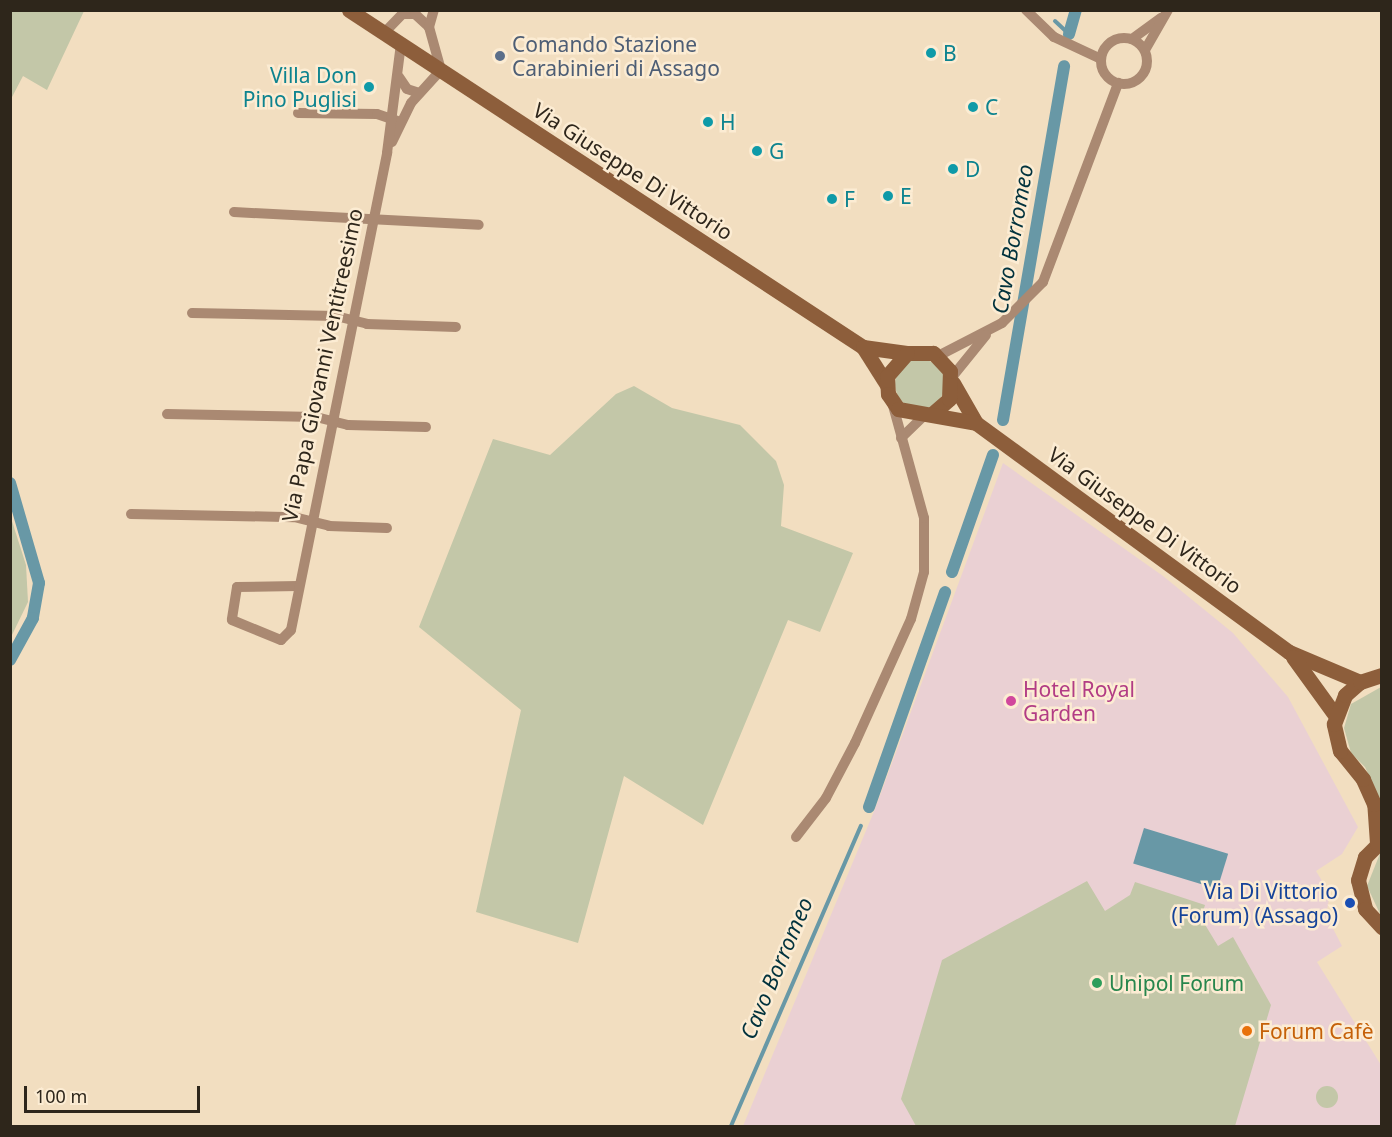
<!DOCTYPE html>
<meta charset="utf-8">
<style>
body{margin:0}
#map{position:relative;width:1392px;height:1137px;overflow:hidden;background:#f2dec0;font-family:"Noto Sans",sans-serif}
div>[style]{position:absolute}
.commercial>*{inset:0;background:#ead0d3}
.green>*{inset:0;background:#c3c7a8}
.round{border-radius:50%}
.water>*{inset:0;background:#6898a6;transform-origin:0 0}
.stream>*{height:4px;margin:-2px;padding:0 2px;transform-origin:2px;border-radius:2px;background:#6898a6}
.canal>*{height:12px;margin:-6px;padding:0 6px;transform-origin:6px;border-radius:6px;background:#6898a6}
.minor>*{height:10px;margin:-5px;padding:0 5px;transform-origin:5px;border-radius:5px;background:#aa8972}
.minor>.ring{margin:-5px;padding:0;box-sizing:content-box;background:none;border:10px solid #aa8972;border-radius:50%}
.secondary>*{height:15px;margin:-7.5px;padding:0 7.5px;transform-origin:7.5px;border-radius:7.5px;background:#8d5e3b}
.dots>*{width:16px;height:16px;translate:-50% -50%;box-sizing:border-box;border:3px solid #fcecd3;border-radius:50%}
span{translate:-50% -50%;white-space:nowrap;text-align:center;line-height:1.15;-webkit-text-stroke:5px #fcecd3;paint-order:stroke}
.service-label{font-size:21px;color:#4e5e75}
.left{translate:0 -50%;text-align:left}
.culture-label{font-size:21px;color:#0d838f}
.right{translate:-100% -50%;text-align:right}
.street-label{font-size:21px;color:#2e261b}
.hotel-label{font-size:21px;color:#b23c85}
.transit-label{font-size:21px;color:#164399}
.leisure-label{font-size:21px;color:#27864d}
.food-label{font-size:21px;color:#c56008}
.water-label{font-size:22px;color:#01323d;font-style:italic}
.frame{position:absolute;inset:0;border:12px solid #2e261b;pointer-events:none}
.scale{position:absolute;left:24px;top:1086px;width:176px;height:27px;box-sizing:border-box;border:3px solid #2e261b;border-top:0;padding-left:8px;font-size:18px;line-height:21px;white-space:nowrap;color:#2e261b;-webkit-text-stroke:4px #fcecd3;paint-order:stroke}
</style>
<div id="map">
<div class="commercial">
<i style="clip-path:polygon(1003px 463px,1163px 576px,1233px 633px,1288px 697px,1358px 827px,1342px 854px,1316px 871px,1330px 894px,1326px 915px,1342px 946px,1317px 962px,1381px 1065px,1381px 1126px,743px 1126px,875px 809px)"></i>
</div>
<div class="green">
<i style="clip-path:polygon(11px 10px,84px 11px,47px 90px,23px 76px,11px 99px)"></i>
<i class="round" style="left:895px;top:359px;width:50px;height:50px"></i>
<i style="clip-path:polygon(634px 386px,672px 408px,740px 425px,776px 461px,784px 485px,781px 526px,853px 553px,820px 632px,788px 620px,703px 825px,624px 776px,578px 943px,476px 912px,521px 710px,419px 627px,493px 439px,550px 455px,616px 394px)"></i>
<i style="clip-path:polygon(11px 518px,26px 565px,28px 602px,11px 637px)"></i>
<i style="clip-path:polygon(1381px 687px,1381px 802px,1365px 767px,1351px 753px,1344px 728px,1351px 704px)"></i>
<i style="clip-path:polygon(1381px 851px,1381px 916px,1367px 886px)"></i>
<i style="clip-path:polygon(1087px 881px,1105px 911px,1130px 895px,1135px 882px,1205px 905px,1201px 918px,1218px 946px,1233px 937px,1271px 1005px,1235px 1126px,916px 1126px,901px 1099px,942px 960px)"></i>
<i class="round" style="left:1316px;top:1086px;width:22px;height:22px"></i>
</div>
<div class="water">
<i style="left:1144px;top:828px;width:88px;height:37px;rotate:17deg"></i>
</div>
<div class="stream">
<i style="left:1055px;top:21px;width:19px;rotate:43deg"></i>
<i style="left:731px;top:1126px;width:327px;rotate:-66.6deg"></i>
</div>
<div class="canal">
<i style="left:1069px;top:34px;width:25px;rotate:-74deg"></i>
<i style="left:1003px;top:420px;width:359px;rotate:-80.2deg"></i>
<i style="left:10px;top:483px;width:104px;rotate:73.8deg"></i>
<i style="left:39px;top:583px;width:36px;rotate:100deg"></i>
<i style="left:33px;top:618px;width:48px;rotate:118.7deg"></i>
<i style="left:952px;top:572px;width:124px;rotate:-70.7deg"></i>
<i style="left:869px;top:807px;width:228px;rotate:-70.5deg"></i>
</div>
<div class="minor">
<i style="left:1026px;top:10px;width:39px;rotate:44deg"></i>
<i style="left:1054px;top:37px;width:52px;rotate:25.1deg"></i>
<i style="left:403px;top:14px;width:12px"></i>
<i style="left:415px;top:14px;width:19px;rotate:43deg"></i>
<i style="left:384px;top:33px;width:32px;rotate:-46deg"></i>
<i class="ring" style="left:1101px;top:38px;width:36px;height:36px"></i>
<i style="left:1132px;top:39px;width:36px;rotate:-36deg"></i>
<i style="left:1145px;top:50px;width:46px;rotate:-60.1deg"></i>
<i style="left:399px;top:77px;width:14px;rotate:56deg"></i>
<i style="left:407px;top:89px;width:13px;rotate:18deg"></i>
<i style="left:298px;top:113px;width:79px;rotate:0.7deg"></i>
<i style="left:377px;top:114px;width:21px;rotate:19deg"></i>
<i style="left:392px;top:142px;width:43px;rotate:-64deg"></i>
<i style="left:411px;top:103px;width:45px;rotate:-47.7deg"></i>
<i style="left:441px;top:70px;width:45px;rotate:-105.6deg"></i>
<i style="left:429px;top:27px;width:18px;rotate:-74deg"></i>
<i style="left:234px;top:212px;width:245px;rotate:3deg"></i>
<i style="left:192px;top:313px;width:144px;rotate:1.2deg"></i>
<i style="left:336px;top:316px;width:32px;rotate:14deg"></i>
<i style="left:367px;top:324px;width:89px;rotate:1.9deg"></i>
<i style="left:938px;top:356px;width:72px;rotate:-27.3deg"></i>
<i style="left:1002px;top:323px;width:58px;rotate:-45deg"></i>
<i style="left:1043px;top:282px;width:213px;rotate:-69.3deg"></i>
<i style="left:952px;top:377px;width:54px;rotate:-51deg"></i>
<i style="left:167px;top:414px;width:149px;rotate:1.2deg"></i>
<i style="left:316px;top:417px;width:33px;rotate:14deg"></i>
<i style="left:348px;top:425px;width:78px;rotate:1.5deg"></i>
<i style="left:901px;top:438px;width:32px;rotate:-44deg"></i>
<i style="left:131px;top:514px;width:163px;rotate:1.1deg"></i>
<i style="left:294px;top:517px;width:36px;rotate:14deg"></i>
<i style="left:329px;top:526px;width:58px;rotate:2deg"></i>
<i style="left:298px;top:586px;width:61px;rotate:179.1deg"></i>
<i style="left:237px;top:587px;width:33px;rotate:99deg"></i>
<i style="left:232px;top:620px;width:53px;rotate:22.2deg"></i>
<i style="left:281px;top:640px;width:14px;rotate:-45deg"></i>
<i style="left:291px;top:630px;width:487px;rotate:-78.6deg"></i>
<i style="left:387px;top:153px;width:110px;rotate:-82.7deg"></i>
<i style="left:796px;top:837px;width:49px;rotate:-52.4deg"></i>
<i style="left:826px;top:798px;width:62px;rotate:-62.2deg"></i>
<i style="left:855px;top:743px;width:136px;rotate:-65.7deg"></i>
<i style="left:911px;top:619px;width:49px;rotate:-74.5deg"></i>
<i style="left:924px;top:572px;width:54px;rotate:-90deg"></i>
<i style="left:924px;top:518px;width:120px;rotate:-105.4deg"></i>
</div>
<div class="secondary">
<i style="left:349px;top:10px;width:615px;rotate:33.25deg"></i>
<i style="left:863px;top:347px;width:44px;rotate:7.8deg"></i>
<i style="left:863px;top:347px;width:45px;rotate:57.7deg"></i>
<i style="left:953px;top:383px;width:46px;rotate:60.1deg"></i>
<i style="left:976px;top:423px;width:388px;rotate:36.2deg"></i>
<i style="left:1289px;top:652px;width:77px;rotate:22.9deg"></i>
<i style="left:932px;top:414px;width:23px;rotate:-41deg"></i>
<i style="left:949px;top:399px;width:28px;rotate:-88deg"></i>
<i style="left:950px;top:371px;width:25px;rotate:-133deg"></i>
<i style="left:933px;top:353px;width:26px;rotate:180deg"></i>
<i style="left:907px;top:353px;width:30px;rotate:131deg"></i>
<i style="left:887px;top:376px;width:18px;rotate:87deg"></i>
<i style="left:888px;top:394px;width:18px;rotate:56deg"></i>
<i style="left:898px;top:409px;width:79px;rotate:10.2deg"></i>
<i style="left:1293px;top:657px;width:72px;rotate:54.1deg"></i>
<i style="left:1382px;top:840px;width:24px;rotate:135deg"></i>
<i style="left:1365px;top:857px;width:24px;rotate:107deg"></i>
<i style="left:1358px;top:880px;width:30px;rotate:76deg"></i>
<i style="left:1365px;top:909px;width:25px;rotate:47deg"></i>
<i style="left:1377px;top:843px;width:39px;rotate:-94deg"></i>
<i style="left:1374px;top:804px;width:27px;rotate:-114deg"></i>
<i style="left:1363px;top:779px;width:36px;rotate:-129deg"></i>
<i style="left:1340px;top:751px;width:28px;rotate:-103deg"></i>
<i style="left:1334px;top:724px;width:31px;rotate:-69deg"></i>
<i style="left:1345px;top:695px;width:20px;rotate:-41deg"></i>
<i style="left:1360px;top:682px;width:23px;rotate:-18deg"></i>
</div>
<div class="dots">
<i style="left:931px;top:53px;background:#0f9aa8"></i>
<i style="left:500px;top:56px;background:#5c6f8a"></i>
<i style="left:369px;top:87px;background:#0f9aa8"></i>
<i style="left:973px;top:107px;background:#0f9aa8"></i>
<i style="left:708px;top:122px;background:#0f9aa8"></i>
<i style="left:757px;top:151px;background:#0f9aa8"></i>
<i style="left:953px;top:169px;background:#0f9aa8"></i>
<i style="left:888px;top:196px;background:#0f9aa8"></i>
<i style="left:832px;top:199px;background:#0f9aa8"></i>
<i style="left:1011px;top:701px;background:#d1479c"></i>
<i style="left:1350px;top:903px;background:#1a4fb4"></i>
<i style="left:1097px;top:983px;background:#2e9e5b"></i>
<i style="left:1247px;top:1031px;background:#e8710a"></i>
</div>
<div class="service-label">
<span class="left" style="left:512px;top:56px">Comando Stazione<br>Carabinieri di Assago</span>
</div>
<div class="culture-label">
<span class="left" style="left:943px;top:53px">B</span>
<span class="right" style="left:357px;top:87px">Villa Don<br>Pino Puglisi</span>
<span class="left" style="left:985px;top:107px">C</span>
<span class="left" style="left:720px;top:122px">H</span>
<span class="left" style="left:769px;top:151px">G</span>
<span class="left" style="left:965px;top:169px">D</span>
<span class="left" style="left:900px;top:196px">E</span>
<span class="left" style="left:844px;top:199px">F</span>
</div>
<div class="street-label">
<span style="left:633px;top:171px;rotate:33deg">Via Giuseppe Di Vittorio</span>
<span style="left:322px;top:365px;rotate:-78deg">Via Papa Giovanni Ventitreesimo</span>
<span style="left:1145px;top:520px;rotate:36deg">Via Giuseppe Di Vittorio</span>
</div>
<div class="hotel-label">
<span class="left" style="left:1023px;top:701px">Hotel Royal<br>Garden</span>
</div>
<div class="transit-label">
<span class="right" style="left:1338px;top:903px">Via Di Vittorio<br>(Forum) (Assago)</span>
</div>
<div class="leisure-label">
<span class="left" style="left:1109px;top:983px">Unipol Forum</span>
</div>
<div class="food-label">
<span class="left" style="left:1259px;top:1031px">Forum Cafè</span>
</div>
<div class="water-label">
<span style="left:1012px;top:239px;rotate:-80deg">Cavo Borromeo</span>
<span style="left:776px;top:968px;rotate:-67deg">Cavo Borromeo</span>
</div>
<div class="frame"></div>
<div class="scale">100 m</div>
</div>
